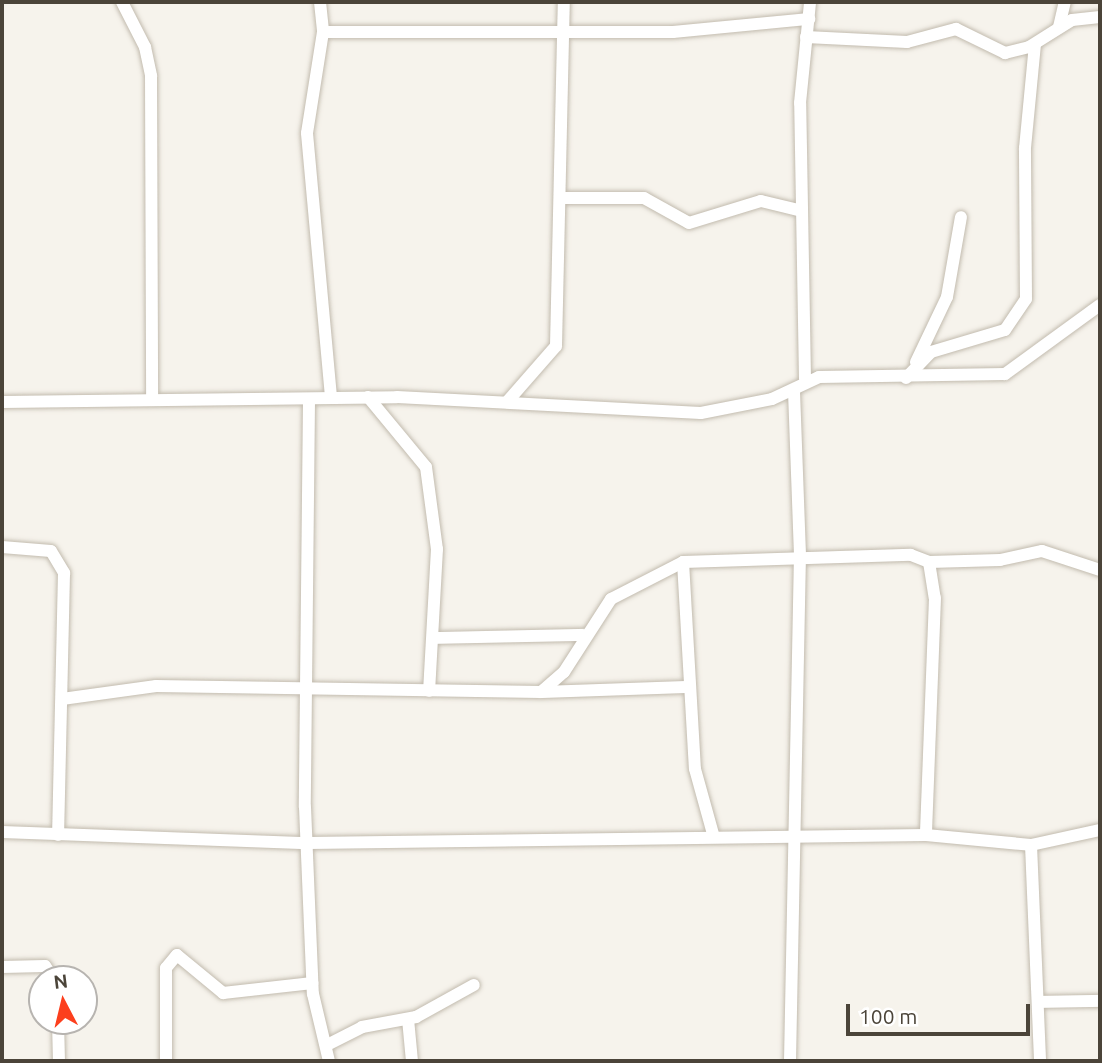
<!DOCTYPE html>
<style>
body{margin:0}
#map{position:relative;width:1102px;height:1063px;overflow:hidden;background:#f6f3ec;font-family:Ubuntu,sans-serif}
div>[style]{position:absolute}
.roads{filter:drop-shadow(0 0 2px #c2bbae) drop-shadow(0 0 2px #c2bbae)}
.minor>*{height:12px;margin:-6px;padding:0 6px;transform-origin:6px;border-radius:6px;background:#fff}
span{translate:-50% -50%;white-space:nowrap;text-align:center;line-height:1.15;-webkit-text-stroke:7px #fff;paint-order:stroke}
.frame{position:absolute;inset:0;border:4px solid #4b4439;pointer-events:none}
.north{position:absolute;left:28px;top:965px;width:70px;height:70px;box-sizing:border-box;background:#fff;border:2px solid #b7b4b0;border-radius:50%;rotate:353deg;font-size:19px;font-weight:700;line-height:28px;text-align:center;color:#4b4439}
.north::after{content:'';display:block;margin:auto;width:24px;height:32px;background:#fc3f1d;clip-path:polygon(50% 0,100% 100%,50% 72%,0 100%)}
.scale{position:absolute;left:846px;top:1004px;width:184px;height:32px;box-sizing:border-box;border:4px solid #4b4439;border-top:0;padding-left:9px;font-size:21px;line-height:24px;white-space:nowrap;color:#4b4439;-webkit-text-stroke:5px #fff;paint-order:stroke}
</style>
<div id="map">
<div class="roads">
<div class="minor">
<i style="left:122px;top:2px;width:51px;rotate:62.9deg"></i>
<i style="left:145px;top:47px;width:30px;rotate:78deg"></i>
<i style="left:151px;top:76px;width:323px;rotate:89.8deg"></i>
<i style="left:320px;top:2px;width:30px;rotate:84deg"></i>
<i style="left:1059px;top:27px;width:26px;rotate:-77deg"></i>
<i style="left:806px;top:37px;width:101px;rotate:2.8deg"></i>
<i style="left:907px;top:42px;width:51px;rotate:-14.9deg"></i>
<i style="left:956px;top:29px;width:55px;rotate:26.1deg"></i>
<i style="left:1005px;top:53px;width:25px;rotate:-14deg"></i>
<i style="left:1029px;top:47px;width:51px;rotate:-32.1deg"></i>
<i style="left:1072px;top:20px;width:28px;rotate:-6deg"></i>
<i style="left:562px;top:198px;width:82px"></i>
<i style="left:644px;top:198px;width:51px;rotate:29.1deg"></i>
<i style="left:689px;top:223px;width:75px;rotate:-17deg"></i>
<i style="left:761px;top:201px;width:42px;rotate:13.7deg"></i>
<i style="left:916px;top:362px;width:72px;rotate:-64.5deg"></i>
<i style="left:947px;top:297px;width:81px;rotate:-80.1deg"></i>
<i style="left:906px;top:378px;width:36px;rotate:-46deg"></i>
<i style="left:931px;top:352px;width:77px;rotate:-16.6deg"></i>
<i style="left:1005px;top:330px;width:37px;rotate:-56deg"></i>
<i style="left:1026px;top:299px;width:151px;rotate:-90.4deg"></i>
<i style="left:1025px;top:148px;width:104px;rotate:-84.5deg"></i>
<i style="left:805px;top:379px;width:276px;rotate:-91deg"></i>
<i style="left:800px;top:103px;width:101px;rotate:-84.3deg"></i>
<i style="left:331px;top:397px;width:265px;rotate:-95.2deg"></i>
<i style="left:307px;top:133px;width:102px;rotate:-81deg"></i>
<i style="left:323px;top:32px;width:350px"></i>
<i style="left:673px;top:32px;width:137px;rotate:-5.5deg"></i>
<i style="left:368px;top:397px;width:91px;rotate:50.4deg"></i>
<i style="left:426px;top:467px;width:83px;rotate:82.4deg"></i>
<i style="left:437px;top:549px;width:142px;rotate:93.2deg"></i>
<i style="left:309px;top:401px;width:406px;rotate:90.6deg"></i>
<i style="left:305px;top:807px;width:187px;rotate:87.6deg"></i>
<i style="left:313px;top:994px;width:69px;rotate:76.6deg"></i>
<i style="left:2px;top:402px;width:395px;rotate:-0.7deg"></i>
<i style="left:397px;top:397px;width:304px;rotate:3deg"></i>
<i style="left:701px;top:413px;width:72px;rotate:-11.2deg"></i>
<i style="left:772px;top:399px;width:52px;rotate:-25.1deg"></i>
<i style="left:819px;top:377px;width:186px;rotate:-0.9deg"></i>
<i style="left:1005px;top:374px;width:117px;rotate:-36deg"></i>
<i style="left:507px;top:402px;width:74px;rotate:-48.8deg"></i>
<i style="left:556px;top:346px;width:344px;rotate:-88.7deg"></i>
<i style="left:2px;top:547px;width:49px;rotate:4.7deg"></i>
<i style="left:51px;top:551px;width:26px;rotate:59deg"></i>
<i style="left:64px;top:573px;width:262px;rotate:91.3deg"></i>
<i style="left:683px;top:562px;width:207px;rotate:86.7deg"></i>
<i style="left:695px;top:769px;width:67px;rotate:74.5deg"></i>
<i style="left:929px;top:562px;width:71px;rotate:-1.6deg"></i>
<i style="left:1000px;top:560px;width:43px;rotate:-12.1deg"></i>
<i style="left:1042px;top:551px;width:61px;rotate:18.1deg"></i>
<i style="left:434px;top:638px;width:149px;rotate:-1.2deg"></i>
<i style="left:541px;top:692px;width:146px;rotate:-2deg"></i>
<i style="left:62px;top:699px;width:95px;rotate:-7.9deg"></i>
<i style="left:156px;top:686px;width:385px;rotate:0.9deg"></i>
<i style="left:541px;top:692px;width:30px;rotate:-41deg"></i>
<i style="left:564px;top:672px;width:87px;rotate:-57.2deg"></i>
<i style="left:611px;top:599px;width:81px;rotate:-27.2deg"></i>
<i style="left:683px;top:562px;width:228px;rotate:-1.8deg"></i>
<i style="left:911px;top:555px;width:19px;rotate:21deg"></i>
<i style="left:929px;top:562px;width:36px;rotate:81deg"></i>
<i style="left:935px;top:598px;width:237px;rotate:92.2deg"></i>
<i style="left:2px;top:832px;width:306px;rotate:2.1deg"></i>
<i style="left:308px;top:843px;width:618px;rotate:-0.74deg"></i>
<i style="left:926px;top:835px;width:105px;rotate:5.4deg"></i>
<i style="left:1031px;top:845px;width:71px;rotate:-12.3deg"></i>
<i style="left:1031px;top:845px;width:216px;rotate:87.6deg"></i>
<i style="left:2px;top:967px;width:43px;rotate:-1.3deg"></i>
<i style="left:45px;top:966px;width:16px;rotate:55deg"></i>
<i style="left:1040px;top:1002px;width:60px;rotate:-1deg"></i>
<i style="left:408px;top:1019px;width:42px;rotate:84.6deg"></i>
<i style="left:58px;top:1021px;width:40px;rotate:88.6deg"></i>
<i style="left:327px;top:1045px;width:39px;rotate:-27deg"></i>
<i style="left:362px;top:1027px;width:55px;rotate:-10.5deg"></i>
<i style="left:416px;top:1017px;width:66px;rotate:-28.9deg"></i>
<i style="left:166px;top:1061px;width:93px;rotate:-90deg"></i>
<i style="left:166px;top:968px;width:17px;rotate:-50deg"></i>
<i style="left:177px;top:955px;width:60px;rotate:39.6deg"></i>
<i style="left:223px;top:993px;width:90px;rotate:-6.4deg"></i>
<i style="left:790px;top:1061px;width:506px;rotate:-88.87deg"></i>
<i style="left:800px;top:555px;width:164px;rotate:-92.1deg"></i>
</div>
</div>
<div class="frame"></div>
<div class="north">N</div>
<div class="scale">100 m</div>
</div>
